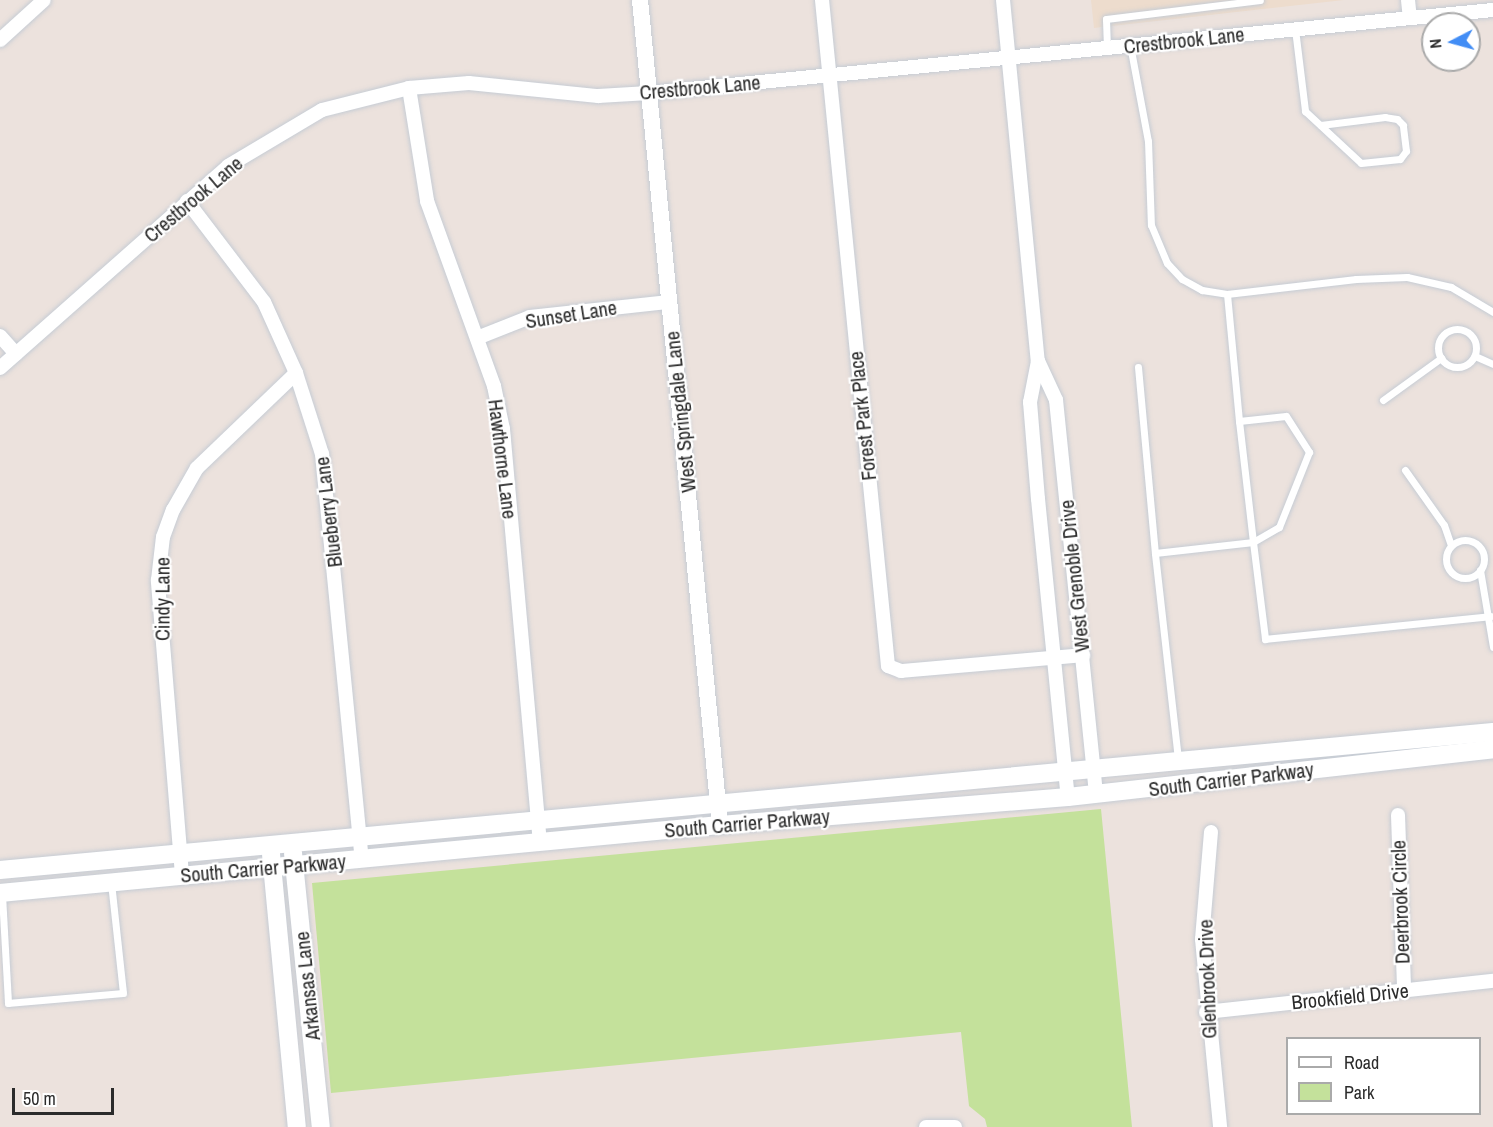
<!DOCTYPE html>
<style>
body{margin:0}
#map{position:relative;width:1493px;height:1127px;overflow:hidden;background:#ece2dd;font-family:"Archivo Narrow",sans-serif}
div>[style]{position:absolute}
.education>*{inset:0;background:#eddccd}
.green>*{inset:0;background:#c4e19b}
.roads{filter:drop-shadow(0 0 2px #c6ccd4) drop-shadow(0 0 2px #c6ccd4)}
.service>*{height:7px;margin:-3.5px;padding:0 3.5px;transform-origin:3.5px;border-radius:3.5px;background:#fff}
.service>.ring{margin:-3.5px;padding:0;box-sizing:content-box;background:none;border:7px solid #fff;border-radius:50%}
.minor>*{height:14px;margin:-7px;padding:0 7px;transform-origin:7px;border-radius:7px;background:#fff}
.tertiary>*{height:16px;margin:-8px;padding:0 8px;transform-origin:8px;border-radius:8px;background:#fff}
.secondary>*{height:18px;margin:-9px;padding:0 9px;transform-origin:9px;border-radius:9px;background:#fff}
span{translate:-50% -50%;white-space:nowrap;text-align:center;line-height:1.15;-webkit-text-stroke:4.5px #fff;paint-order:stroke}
.street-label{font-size:20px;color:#2b2b2b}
.legend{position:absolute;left:1286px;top:1037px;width:195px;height:78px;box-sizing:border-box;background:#fff;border:2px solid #aaa;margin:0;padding:8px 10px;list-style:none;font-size:18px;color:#2b2b2b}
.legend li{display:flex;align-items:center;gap:12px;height:30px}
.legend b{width:30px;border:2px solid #aaa}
.north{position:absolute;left:1421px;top:12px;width:60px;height:60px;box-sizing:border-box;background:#fff;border:2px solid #aaa;border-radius:50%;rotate:264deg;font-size:16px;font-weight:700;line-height:24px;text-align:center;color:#2b2b2b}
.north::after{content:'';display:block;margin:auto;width:21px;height:27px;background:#428df5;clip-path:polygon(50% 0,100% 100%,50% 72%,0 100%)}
.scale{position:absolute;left:12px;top:1088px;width:102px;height:27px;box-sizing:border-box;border:3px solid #2b2b2b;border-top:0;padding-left:8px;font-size:18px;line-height:21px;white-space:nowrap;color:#2b2b2b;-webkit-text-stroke:4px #fff;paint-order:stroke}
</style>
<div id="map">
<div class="education">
<i style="clip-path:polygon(1091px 0,1344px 0,1094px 28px)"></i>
</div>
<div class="green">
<i style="clip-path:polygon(1101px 809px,1132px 1127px,987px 1127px,985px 1119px,969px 1106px,961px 1032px,331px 1093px,312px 883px)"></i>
</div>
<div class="roads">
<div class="service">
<i style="left:1295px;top:29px;width:83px;rotate:83deg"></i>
<i style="left:1305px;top:111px;width:76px;rotate:42.9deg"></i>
<i style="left:1361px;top:163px;width:39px;rotate:-6deg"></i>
<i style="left:1400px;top:159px;width:10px;rotate:-53deg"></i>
<i style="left:1406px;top:151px;width:26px;rotate:-97deg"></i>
<i style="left:1403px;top:125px;width:8px;rotate:-135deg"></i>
<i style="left:1397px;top:119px;width:12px;rotate:-171deg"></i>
<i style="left:1385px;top:117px;width:65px;rotate:173deg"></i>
<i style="left:1130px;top:45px;width:98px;rotate:79.4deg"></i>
<i style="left:1148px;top:141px;width:84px;rotate:88deg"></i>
<i style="left:1151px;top:225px;width:41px;rotate:67.2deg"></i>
<i style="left:1167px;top:263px;width:22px;rotate:47deg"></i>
<i style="left:1182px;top:279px;width:23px;rotate:29deg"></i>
<i style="left:1202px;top:290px;width:25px;rotate:9deg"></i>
<i style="left:1227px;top:294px;width:130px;rotate:-6.6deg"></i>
<i style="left:1356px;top:279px;width:51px;rotate:-2.2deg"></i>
<i style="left:1407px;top:277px;width:45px;rotate:12.8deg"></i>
<i style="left:1451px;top:287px;width:49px;rotate:30.8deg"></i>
<i style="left:1107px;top:48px;width:29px;rotate:-92deg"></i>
<i style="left:1106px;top:19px;width:155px;rotate:-7deg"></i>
<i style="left:1227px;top:294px;width:128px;rotate:84.6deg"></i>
<i class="ring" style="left:1438px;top:329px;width:31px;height:31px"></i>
<i style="left:1475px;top:356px;width:20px;rotate:24deg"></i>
<i style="left:1138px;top:367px;width:187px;rotate:84.8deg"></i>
<i style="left:1383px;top:400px;width:72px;rotate:-35.9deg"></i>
<i style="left:1286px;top:416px;width:43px;rotate:57.4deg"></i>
<i style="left:1309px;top:452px;width:81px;rotate:111.8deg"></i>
<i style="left:1279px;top:527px;width:30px;rotate:150deg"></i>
<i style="left:1253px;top:542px;width:122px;rotate:-96.6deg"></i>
<i style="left:1239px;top:421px;width:47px;rotate:-6.1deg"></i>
<i style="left:1405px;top:470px;width:67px;rotate:54.7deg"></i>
<i style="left:1444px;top:525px;width:21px;rotate:71deg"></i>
<i class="ring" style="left:1446px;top:540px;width:31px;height:31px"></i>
<i style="left:1480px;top:570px;width:78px;rotate:80.4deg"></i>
<i style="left:1178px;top:759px;width:207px;rotate:-96.4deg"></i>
<i style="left:1155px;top:553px;width:99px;rotate:-6.4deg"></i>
<i style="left:1253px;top:542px;width:98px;rotate:82.9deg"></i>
<i style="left:1265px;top:639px;width:227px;rotate:-5.8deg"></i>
<i style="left:2px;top:895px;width:108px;rotate:86.8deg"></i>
<i style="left:8px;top:1003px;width:115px;rotate:-5deg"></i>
<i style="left:123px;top:993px;width:111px;rotate:-96.2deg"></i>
</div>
<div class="minor">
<i style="left:822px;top:0;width:669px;rotate:84.34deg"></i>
<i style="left:888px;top:666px;width:14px;rotate:21deg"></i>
<i style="left:901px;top:671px;width:183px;rotate:-5deg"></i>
<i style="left:1003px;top:0;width:363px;rotate:84.5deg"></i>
<i style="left:1038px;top:361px;width:42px;rotate:101deg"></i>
<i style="left:1030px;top:402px;width:97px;rotate:85.3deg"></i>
<i style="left:1038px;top:499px;width:300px;rotate:84.3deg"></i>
<i style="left:1408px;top:0;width:18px;rotate:84deg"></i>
<i style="left:0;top:40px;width:59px;rotate:-42.3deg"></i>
<i style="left:409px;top:88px;width:114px;rotate:80.9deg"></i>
<i style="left:427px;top:201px;width:197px;rotate:70.1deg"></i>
<i style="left:494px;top:386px;width:44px;rotate:78.2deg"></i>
<i style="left:503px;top:429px;width:414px;rotate:84.9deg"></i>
<i style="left:187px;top:201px;width:127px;rotate:52.7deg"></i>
<i style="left:264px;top:302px;width:78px;rotate:65.7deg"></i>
<i style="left:296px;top:373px;width:85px;rotate:72.2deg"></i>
<i style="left:322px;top:454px;width:407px;rotate:84.4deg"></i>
<i style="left:0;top:336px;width:24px;rotate:48deg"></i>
<i style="left:477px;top:338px;width:57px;rotate:-21.6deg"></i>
<i style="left:530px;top:317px;width:140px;rotate:-6.2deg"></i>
<i style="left:1038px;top:361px;width:43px;rotate:65.2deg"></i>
<i style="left:1056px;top:400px;width:396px;rotate:84.2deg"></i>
<i style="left:0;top:368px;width:305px;rotate:-41.5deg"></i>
<i style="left:228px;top:166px;width:109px;rotate:-30.8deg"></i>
<i style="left:322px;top:110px;width:90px;rotate:-14.2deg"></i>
<i style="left:409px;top:88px;width:60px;rotate:-4.8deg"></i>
<i style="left:469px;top:83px;width:130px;rotate:5.8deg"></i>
<i style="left:598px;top:96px;width:51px;rotate:-3.4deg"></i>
<i style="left:649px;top:93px;width:848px;rotate:-5.62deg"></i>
<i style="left:1398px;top:815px;width:175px;rotate:88deg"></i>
<i style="left:1211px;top:832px;width:107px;rotate:94.8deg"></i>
<i style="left:1202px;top:939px;width:189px;rotate:84.5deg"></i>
<i style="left:182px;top:875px;width:296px;rotate:-94.7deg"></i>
<i style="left:158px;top:580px;width:43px;rotate:-83.4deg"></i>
<i style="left:163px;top:537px;width:29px;rotate:-70deg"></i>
<i style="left:173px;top:510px;width:48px;rotate:-60.3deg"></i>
<i style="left:197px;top:468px;width:137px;rotate:-43.8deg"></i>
<i style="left:1206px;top:1012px;width:289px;rotate:-6.2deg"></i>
<i style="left:926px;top:1127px;width:29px"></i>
</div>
<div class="tertiary">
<i style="left:640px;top:0;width:829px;rotate:84.46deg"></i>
</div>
<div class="secondary">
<i style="left:293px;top:853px;width:275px;rotate:84.2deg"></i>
<i style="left:271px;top:854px;width:274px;rotate:84.6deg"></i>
<i style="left:0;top:870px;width:1499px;rotate:-5.28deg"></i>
<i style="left:0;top:893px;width:723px;rotate:-5.4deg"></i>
<i style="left:720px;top:825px;width:349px;rotate:-4.6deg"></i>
<i style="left:1068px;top:797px;width:428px;rotate:-6.4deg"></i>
</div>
</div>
<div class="street-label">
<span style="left:1184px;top:40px;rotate:-6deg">Crestbrook Lane</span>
<span style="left:700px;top:87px;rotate:-5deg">Crestbrook Lane</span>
<span style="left:193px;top:199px;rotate:-40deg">Crestbrook Lane</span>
<span style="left:571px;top:314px;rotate:-9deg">Sunset Lane</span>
<span style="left:680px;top:412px;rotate:-96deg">West Springdale Lane</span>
<span style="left:862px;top:416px;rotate:-96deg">Forest Park Place</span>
<span style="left:503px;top:459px;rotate:83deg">Hawthorne Lane</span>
<span style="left:328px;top:512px;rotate:-97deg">Blueberry Lane</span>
<span style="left:1074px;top:576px;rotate:-96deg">West Grenoble Drive</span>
<span style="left:162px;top:599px;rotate:-90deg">Cindy Lane</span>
<span style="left:1231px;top:779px;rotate:-7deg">South Carrier Parkway</span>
<span style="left:747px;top:823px;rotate:-5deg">South Carrier Parkway</span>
<span style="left:263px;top:868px;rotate:-5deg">South Carrier Parkway</span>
<span style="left:1400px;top:902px;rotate:-92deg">Deerbrook Circle</span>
<span style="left:1207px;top:979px;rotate:-92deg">Glenbrook Drive</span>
<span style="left:307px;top:986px;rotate:-96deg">Arkansas Lane</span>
<span style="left:1350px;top:996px;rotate:-6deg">Brookfield Drive</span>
</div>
<ul class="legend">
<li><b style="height:8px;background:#fff"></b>Road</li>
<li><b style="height:16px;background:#c4e19b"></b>Park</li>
</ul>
<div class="north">N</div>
<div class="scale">50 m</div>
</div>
